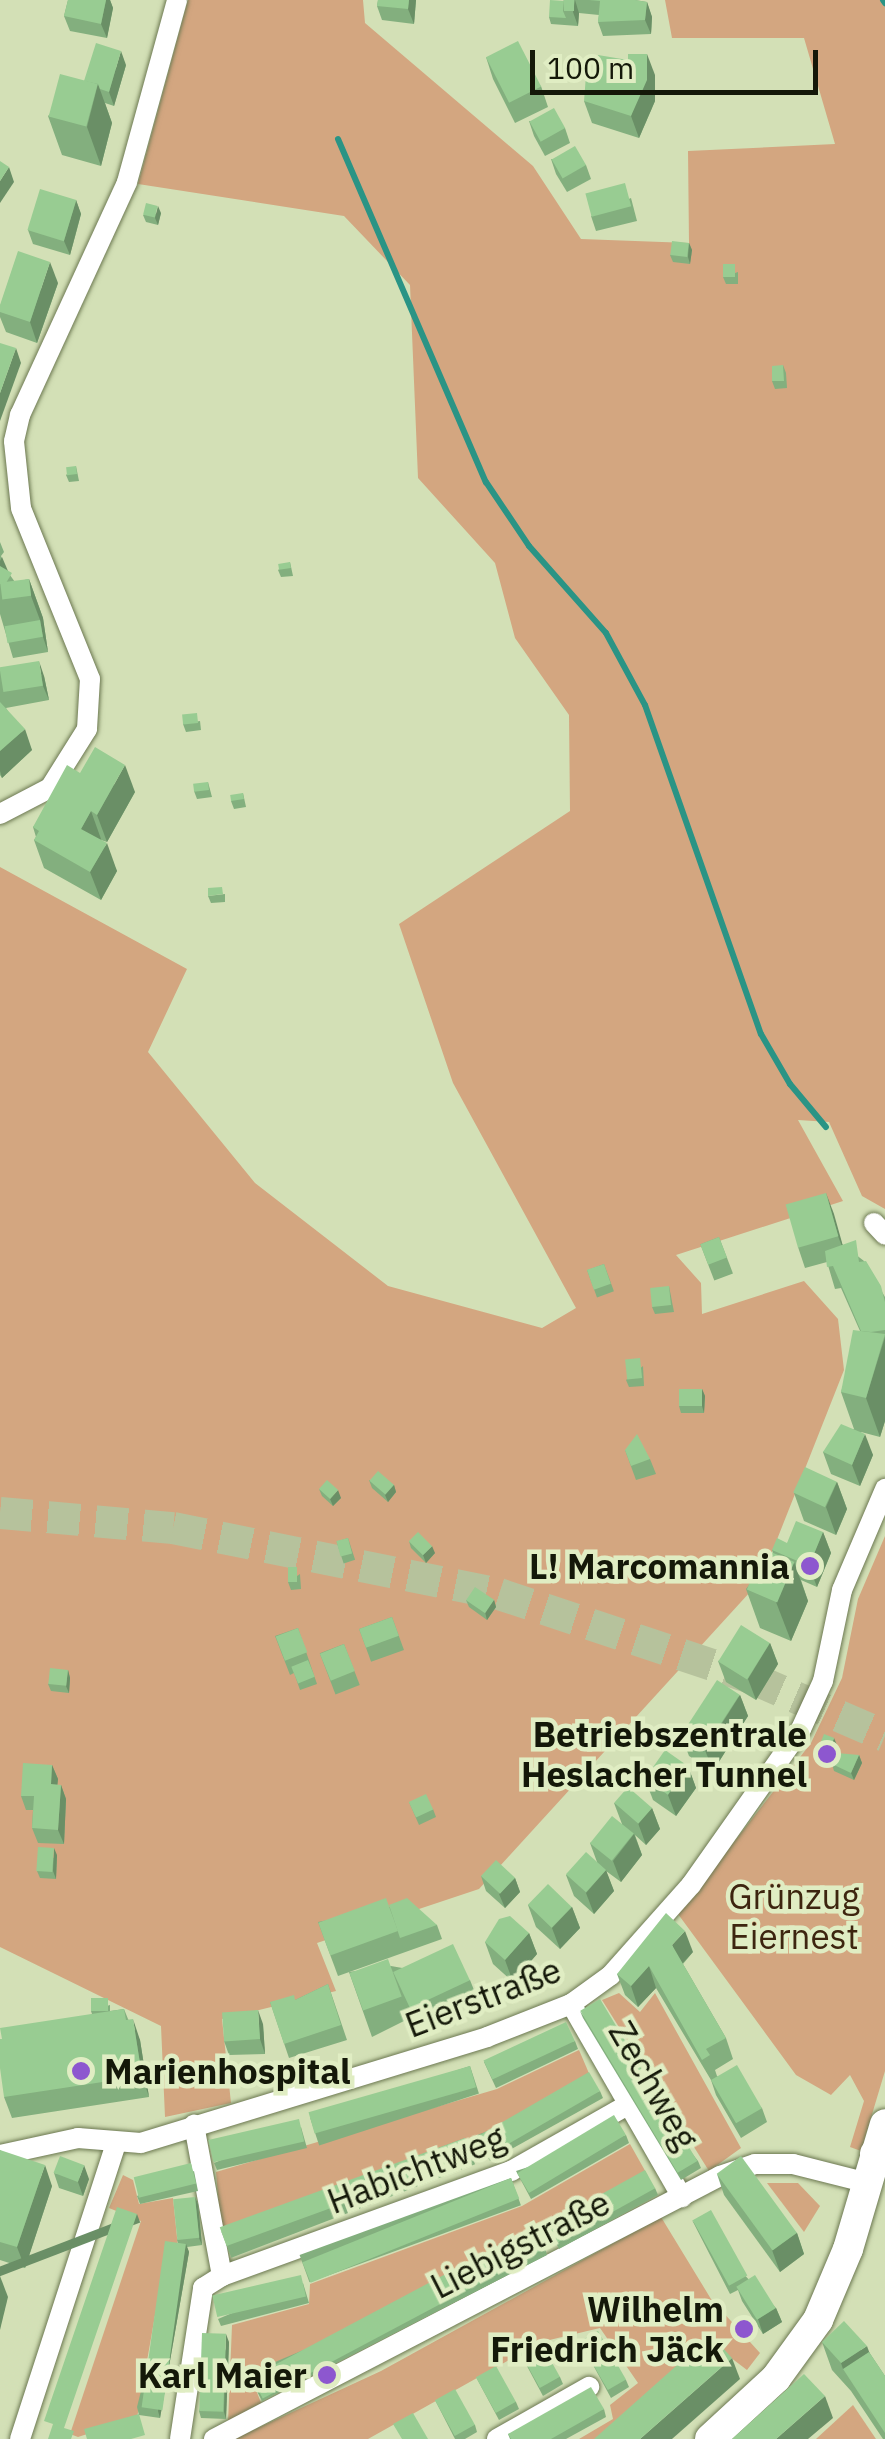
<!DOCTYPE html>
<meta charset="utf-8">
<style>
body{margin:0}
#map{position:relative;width:885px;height:2439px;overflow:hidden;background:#d3e0b6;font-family:"IBM Plex Sans",sans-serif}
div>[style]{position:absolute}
.green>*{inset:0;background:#d3a680}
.stream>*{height:6px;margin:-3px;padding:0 3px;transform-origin:3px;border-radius:3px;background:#2a9485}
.primary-tunnel>*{height:32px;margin-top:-16px;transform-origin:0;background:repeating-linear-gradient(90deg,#b6c29c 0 32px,transparent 0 48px)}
.roads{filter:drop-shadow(0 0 2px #6c7851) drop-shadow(0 0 2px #6c7851)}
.minor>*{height:20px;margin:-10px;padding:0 10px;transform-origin:10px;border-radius:10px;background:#fff}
.secondary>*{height:30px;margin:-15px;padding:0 15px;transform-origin:15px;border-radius:15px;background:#fff}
.primary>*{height:32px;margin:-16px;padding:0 16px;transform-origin:16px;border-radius:16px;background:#fff}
.wall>*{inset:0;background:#83af7e;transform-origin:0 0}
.shaded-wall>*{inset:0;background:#6a8f66;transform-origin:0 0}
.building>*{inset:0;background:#98cc92;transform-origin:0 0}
.dots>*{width:28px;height:28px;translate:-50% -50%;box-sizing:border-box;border:5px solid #e0edc3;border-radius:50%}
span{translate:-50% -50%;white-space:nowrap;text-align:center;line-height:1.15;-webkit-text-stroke:9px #e0edc3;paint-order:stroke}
.poi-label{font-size:35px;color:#141809;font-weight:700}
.right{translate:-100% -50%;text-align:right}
.left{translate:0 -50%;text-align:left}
.park-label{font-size:35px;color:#3d250f}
.street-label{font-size:35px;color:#141809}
.scale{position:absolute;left:530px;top:50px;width:288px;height:45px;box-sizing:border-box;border:5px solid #141809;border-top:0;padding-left:12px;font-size:30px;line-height:35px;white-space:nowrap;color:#141809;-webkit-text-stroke:8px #e0edc3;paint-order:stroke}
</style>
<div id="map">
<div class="green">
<i style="clip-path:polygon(188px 0,363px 0,365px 23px,533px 166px,581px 239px,689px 243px,688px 151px,835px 144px,804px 38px,672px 38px,665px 0,885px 0,885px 1209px,862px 1196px,829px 1122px,798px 1120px,843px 1201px,676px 1255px,701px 1283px,702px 1314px,804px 1281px,838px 1319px,844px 1370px,761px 1580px,479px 1889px,317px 1943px,336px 1991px,222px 2019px,231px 2103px,165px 2117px,161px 2026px,0 1947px,0 867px,187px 969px,148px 1052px,255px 1183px,388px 1286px,542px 1328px,576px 1308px,453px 1083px,399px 924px,570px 811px,569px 715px,515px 638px,495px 563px,418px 478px,410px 285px,344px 216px,138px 184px)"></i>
<i style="clip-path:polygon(885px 1536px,885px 2071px,861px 2151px,850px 2147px,864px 2101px,850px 2075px,831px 2095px,796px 2075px,678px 1914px,811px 1743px,842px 1678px,858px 1599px)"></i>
<i style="clip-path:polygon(619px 1993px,640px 2012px,655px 1993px,741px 2148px,709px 2171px,602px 2000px)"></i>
<i style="clip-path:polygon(579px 2050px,591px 2078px,467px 2143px,221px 2232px,216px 2172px,497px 2089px)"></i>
<i style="clip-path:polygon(630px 2144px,648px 2176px,251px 2377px,263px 2408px,228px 2423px,232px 2325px,309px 2304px,310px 2284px,522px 2206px)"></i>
<i style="clip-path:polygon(123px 2175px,133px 2180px,139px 2204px,173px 2198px,178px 2247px,167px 2247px,137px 2418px,78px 2437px,70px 2434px,141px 2221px,109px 2208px)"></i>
<i style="clip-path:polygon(767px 2183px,798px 2183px,820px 2206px,804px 2232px)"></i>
<i style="clip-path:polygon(661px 2217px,711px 2299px,760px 2353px,747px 2370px,718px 2348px,615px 2439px,579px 2439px,613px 2419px,610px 2405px,638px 2383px,600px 2328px,541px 2342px,368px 2439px,234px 2439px,381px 2371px)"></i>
<i style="clip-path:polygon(853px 2405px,876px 2439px,816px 2439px)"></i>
</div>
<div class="stream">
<i style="left:883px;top:0;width:4px;rotate:56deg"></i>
<i style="left:338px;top:139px;width:374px;rotate:66.7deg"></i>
<i style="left:486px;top:482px;width:77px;rotate:56.1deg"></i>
<i style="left:529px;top:546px;width:116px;rotate:48.5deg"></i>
<i style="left:606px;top:633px;width:82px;rotate:61.6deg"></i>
<i style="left:645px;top:705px;width:349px;rotate:70.6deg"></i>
<i style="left:761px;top:1034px;width:58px;rotate:59.9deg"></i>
<i style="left:790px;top:1084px;width:56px;rotate:50.1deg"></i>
</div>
<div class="primary-tunnel">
<i style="left:0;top:1513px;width:174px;rotate:5deg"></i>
<i style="left:173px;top:1528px;width:333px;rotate:11.4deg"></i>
<i style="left:499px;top:1594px;width:266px;rotate:18.4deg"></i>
<i style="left:751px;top:1678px;width:146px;rotate:23.4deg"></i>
</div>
<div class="roads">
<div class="minor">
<i style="left:0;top:814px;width:56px;rotate:-27.5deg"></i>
<i style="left:50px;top:788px;width:70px;rotate:-57.9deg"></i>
<i style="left:87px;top:729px;width:50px;rotate:-86.6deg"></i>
<i style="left:90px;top:679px;width:184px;rotate:-112deg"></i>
<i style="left:21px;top:508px;width:67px;rotate:-96deg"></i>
<i style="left:14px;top:441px;width:27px;rotate:-77deg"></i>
<i style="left:20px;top:415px;width:256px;rotate:-65.3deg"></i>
<i style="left:127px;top:182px;width:189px;rotate:-74.6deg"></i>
<i style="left:874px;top:1223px;width:16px;rotate:47deg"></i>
<i style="left:571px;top:2004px;width:223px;rotate:60.1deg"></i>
<i style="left:0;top:2155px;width:80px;rotate:-12.3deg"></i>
<i style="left:78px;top:2138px;width:63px;rotate:4.5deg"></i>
<i style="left:141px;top:2143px;width:362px;rotate:-17deg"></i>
<i style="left:487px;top:2037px;width:90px;rotate:-21.4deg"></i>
<i style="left:571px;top:2004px;width:49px;rotate:-35.9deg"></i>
<i style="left:611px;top:1975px;width:120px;rotate:-48.4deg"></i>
<i style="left:691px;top:1885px;width:191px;rotate:-54.8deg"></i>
<i style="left:801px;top:1729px;width:53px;rotate:-65.4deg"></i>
<i style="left:823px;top:1681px;width:93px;rotate:-78.2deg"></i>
<i style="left:842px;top:1590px;width:110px;rotate:-66.9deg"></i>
<i style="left:222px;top:2276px;width:307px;rotate:-20deg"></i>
<i style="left:511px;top:2171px;width:132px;rotate:-29.5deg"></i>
<i style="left:20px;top:2439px;width:310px;rotate:-72deg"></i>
<i style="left:180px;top:2439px;width:153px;rotate:-81.3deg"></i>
<i style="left:203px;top:2288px;width:22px;rotate:-32deg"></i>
<i style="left:222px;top:2276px;width:154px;rotate:-100.5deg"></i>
<i style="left:214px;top:2439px;width:570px;rotate:-27.46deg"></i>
<i style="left:720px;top:2176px;width:37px;rotate:-19deg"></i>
<i style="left:755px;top:2164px;width:38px"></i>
<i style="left:793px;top:2164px;width:77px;rotate:14.2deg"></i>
<i style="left:497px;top:2439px;width:106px;rotate:-29.5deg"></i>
</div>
<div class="secondary">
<i style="left:710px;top:2439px;width:90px;rotate:-42.7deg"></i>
<i style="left:776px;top:2378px;width:72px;rotate:-54.1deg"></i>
<i style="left:818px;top:2320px;width:77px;rotate:-67.1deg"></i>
<i style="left:848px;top:2249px;width:130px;rotate:-73.5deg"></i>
</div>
<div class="primary">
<i style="left:876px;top:2154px;width:10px;rotate:-29deg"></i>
</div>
</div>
<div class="wall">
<i style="clip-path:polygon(68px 0,110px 0,113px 8px,107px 38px,70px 31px,64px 16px)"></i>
<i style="clip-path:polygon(378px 0,416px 0,414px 24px,382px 20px,377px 6px)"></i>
<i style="clip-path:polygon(564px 0,635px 0,647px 2px,652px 17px,651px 34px,603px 36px,598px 22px,599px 15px,579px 13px,578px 26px,551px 24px,549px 17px)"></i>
<i style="clip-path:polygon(486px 57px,541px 86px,548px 107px,515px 123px,493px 79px)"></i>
<i style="clip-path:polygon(126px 65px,114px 106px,105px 103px,112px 123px,101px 166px,62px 155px,48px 116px,84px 81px)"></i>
<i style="clip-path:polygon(655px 75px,655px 101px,639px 138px,592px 123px,584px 101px)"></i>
<i style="clip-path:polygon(529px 121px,565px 128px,570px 143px,545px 156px,534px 136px)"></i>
<i style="clip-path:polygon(551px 159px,586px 165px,591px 179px,567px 192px,556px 174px)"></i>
<i style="clip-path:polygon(631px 198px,637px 221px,596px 231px,591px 216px)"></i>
<i style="clip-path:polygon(76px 200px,81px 214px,70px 255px,33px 244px,28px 230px)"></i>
<i style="clip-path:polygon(161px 213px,158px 225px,146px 222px,143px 215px)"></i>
<i style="clip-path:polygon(689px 243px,692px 250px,690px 264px,673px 262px,670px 255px)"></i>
<i style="clip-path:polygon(738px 272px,738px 284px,726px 284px,723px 277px)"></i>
<i style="clip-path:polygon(58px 283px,37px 343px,6px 332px,0 317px,0 305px)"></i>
<i style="clip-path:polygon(783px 365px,786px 373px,787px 388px,775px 389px,772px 381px)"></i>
<i style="clip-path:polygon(76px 466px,79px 481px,69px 482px,66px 475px)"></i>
<i style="clip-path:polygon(0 542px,4px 552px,1px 556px,7px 571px,15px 582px,29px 579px,43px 618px,48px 652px,13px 658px,0 614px)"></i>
<i style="clip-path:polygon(290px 562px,293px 576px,281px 577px,278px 570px)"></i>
<i style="clip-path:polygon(0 668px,44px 676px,49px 700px,6px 708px,32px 750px,2px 778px,0 775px)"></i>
<i style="clip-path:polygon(200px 721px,201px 730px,186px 732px,183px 724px)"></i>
<i style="clip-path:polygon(80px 773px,135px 792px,107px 842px,101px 840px,117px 871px,101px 900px,44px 868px,34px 840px,36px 837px,33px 827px)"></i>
<i style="clip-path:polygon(208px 782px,212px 797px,197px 799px,194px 791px)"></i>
<i style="clip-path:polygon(243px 793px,246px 807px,234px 809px,231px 801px)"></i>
<i style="clip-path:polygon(225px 894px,225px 902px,211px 903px,208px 896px)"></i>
<i style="clip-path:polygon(826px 1193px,842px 1244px,864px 1261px,885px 1297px,885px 1421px,880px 1437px,861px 1432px,873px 1455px,860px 1486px,831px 1474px,823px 1452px,854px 1429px,841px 1392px,860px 1331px,841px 1288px,835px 1289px,827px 1262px,805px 1268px,798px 1247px)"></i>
<i style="left:719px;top:1237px;width:39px;height:20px;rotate:69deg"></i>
<i style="left:604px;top:1264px;width:29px;height:18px;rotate:70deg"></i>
<i style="clip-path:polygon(669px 1286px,674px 1312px,655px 1314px,652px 1307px)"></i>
<i style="clip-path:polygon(643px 1366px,644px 1386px,629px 1387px,626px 1380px)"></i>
<i style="clip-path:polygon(702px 1389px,705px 1396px,704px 1413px,681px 1413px,679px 1406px)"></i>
<i style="clip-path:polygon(625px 1450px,650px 1459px,656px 1474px,636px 1480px)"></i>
<i style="clip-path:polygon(369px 1480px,394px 1485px,396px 1492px,388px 1502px,372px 1488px)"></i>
<i style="clip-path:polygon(837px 1482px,847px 1509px,836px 1535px,804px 1521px,794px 1493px)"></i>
<i style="clip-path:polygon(319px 1489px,341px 1498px,333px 1506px,322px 1496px)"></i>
<i style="clip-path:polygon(823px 1532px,831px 1553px,817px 1587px,801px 1580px,808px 1601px,791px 1641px,760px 1628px,746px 1589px,773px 1553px,772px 1550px,787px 1543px)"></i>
<i style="left:348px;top:1538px;width:23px;height:12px;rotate:72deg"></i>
<i style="clip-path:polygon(409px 1541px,435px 1553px,426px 1563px,411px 1548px)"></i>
<i style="clip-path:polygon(300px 1574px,301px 1589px,291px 1590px,288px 1582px)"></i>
<i style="clip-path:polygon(466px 1600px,494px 1600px,496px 1607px,487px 1620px,469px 1607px)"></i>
<i style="left:392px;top:1617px;width:35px;height:35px;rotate:70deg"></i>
<i style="clip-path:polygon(298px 1628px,317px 1684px,300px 1690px,294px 1673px,290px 1675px,275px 1636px)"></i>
<i style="clip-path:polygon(770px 1643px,778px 1664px,756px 1700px,726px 1682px,718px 1661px)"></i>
<i style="left:344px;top:1644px;width:44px;height:26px;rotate:69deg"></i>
<i style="clip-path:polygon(68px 1670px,70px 1678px,69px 1693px,51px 1691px,48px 1684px)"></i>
<i style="clip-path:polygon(740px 1695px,748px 1716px,713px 1771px,689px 1756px,681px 1735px)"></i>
<i style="clip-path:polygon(837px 1745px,827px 1768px,817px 1764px,815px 1757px)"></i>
<i style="clip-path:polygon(859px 1755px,862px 1763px,854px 1780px,834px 1771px,832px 1764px)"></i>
<i style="clip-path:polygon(52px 1765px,58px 1779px,57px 1785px,61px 1785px,66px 1799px,64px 1844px,38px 1843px,32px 1828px,33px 1810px,26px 1810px,21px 1796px)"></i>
<i style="clip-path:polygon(688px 1766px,696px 1788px,676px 1816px,653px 1800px,645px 1779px)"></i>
<i style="clip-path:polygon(409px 1802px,433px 1809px,436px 1817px,419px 1825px)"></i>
<i style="clip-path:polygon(614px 1803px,652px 1808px,660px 1829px,646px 1845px,635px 1835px,642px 1855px,621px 1882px,606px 1871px,614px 1891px,594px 1914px,574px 1896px,566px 1875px,597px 1862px,590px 1843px,622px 1824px)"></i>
<i style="clip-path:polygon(57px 1855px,56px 1879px,40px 1878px,37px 1871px)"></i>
<i style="clip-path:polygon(481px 1876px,515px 1878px,520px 1892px,505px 1908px,486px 1891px)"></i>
<i style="clip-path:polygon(528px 1905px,572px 1907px,580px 1928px,560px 1949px,536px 1927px)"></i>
<i style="clip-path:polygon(390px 1907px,437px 1925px,442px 1939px,338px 1976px,318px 1922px)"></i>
<i style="clip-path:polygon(529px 1933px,537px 1954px,513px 1982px,493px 1964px,485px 1942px)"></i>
<i style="clip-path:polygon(693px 1952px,683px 1964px,726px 2038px,733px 2059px,715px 2070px,717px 2076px,762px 2108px,767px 2122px,741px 2138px,716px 2095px,711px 2080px,656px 1988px,638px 2007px,625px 1995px,617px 1974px)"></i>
<i style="clip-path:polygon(391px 1966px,470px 1980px,476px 1995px,410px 2018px,372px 2037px,349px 1972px)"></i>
<i style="clip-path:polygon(328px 1984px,347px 2040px,289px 2058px,270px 2002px,295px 2000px)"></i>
<i style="clip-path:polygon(110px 2005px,110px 2011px,124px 2009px,128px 2019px,140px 2040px,149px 2097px,12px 2118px,4px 2097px,92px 2014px,91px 2011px)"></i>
<i style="clip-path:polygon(580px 2011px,698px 2161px,701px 2168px,681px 2180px,583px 2018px)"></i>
<i style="clip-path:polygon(263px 2024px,265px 2054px,229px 2055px,224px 2041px)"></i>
<i style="clip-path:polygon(575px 2041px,578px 2049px,496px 2088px,484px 2062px)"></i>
<i style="left:470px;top:2066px;width:29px;height:168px;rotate:72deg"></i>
<i style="clip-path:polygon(600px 2091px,603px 2098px,490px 2161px,479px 2143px,477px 2135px)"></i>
<i style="clip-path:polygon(301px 2127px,307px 2148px,217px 2170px,214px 2163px)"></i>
<i style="clip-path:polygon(626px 2135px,629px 2143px,531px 2199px,516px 2171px)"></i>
<i style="left:465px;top:2138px;width:28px;height:261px;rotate:69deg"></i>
<i style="clip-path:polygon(0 2150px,52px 2186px,25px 2268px,0 2260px)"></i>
<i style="clip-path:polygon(194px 2171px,198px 2191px,140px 2204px,137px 2196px)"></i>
<i style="clip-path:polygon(54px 2173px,89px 2179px,83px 2196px,59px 2188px)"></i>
<i style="clip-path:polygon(717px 2174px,797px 2233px,804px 2254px,780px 2272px,724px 2195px)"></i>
<i style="left:511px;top:2178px;width:29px;height:225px;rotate:70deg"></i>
<i style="clip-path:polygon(655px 2188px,658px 2195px,559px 2249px,547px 2223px)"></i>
<i style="clip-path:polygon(195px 2197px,198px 2204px,202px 2245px,187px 2247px,189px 2252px,160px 2418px,139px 2415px,137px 2407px,178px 2243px,177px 2240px)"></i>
<i style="clip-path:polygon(692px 2220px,776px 2308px,782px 2322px,763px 2334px,742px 2301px,738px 2290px,730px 2294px)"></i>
<i style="clip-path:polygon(545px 2248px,547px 2255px,262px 2401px,251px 2380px,249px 2373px)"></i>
<i style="clip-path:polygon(303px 2283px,309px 2303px,221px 2326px,218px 2319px)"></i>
<i style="clip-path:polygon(580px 2341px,626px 2380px,629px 2387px,611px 2398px)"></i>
<i style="clip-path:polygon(229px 2342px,226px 2419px,201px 2418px,199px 2411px)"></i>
<i style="clip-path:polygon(822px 2342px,869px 2352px,885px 2376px,885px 2439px,883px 2439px,851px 2391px,832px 2370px)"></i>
<i style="clip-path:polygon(520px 2353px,560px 2377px,563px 2384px,543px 2396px)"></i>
<i style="clip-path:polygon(476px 2377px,516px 2402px,519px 2409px,499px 2420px)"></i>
<i style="clip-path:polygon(435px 2400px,475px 2425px,477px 2432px,465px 2439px,455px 2439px)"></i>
<i style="clip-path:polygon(604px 2409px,606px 2417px,566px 2439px,510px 2439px,508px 2434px)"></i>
</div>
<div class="shaded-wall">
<i style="clip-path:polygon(106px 0,110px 0,113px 8px,107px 38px,101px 24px)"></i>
<i style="clip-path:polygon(409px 0,416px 0,414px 24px,408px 9px)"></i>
<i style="clip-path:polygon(575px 0,579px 13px,578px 26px,573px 12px)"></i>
<i style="clip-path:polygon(647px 2px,652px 17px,651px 34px,645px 20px)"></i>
<i style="clip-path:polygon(121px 51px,126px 65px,114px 106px,109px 92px)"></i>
<i style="clip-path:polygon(647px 54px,655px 75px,655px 101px,639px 138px,631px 116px)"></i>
<i style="clip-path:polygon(98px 84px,112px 123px,101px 166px,87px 127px)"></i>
<i style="clip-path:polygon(9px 167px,14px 182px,0 203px,0 181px)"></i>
<i style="clip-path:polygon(76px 200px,81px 214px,70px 255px,64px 241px)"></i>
<i style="clip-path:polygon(158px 206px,161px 213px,158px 225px,155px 218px)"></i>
<i style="clip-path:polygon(689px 243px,692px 250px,690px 264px,688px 257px)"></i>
<i style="clip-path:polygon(50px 262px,58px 283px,37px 343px,30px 322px)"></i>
<i style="clip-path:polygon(16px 348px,21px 363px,0 421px,0 393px)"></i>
<i style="clip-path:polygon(2px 557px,8px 571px,0 571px,0 561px)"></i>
<i style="clip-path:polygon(29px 579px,43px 618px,48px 652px,43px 637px,40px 620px,31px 596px)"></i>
<i style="clip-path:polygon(39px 661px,44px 676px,49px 700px,43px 686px)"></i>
<i style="clip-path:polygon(25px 729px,32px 750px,2px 778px,0 771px,0 751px)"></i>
<i style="clip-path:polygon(125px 765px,135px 792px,107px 842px,97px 815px)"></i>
<i style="clip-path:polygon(91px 811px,101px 839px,91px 857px,81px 829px)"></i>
<i style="clip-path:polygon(107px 843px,117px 871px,101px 900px,90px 872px)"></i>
<i style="clip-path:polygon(826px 1193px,834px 1214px,846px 1257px,838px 1236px)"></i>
<i style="clip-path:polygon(885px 1337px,885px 1421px,880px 1437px,866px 1398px)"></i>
<i style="clip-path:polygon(702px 1389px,705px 1396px,704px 1413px,702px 1406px)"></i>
<i style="clip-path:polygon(865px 1434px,873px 1455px,860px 1486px,852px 1465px)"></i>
<i style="clip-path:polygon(837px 1482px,847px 1509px,836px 1535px,826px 1507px)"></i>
<i style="clip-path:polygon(394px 1485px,396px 1492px,388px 1502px,385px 1495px)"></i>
<i style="clip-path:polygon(338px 1490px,341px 1498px,333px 1506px,330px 1499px)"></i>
<i style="clip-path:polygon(823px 1532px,831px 1553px,817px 1587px,809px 1566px)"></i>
<i style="clip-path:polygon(432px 1546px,435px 1553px,426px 1563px,423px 1555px)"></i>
<i style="clip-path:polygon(794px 1562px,808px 1601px,791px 1641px,776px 1602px)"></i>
<i style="clip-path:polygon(494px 1600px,496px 1607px,487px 1620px,485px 1612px)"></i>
<i style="clip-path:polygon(770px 1643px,778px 1664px,756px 1700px,748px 1679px)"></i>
<i style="clip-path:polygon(68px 1670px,70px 1678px,69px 1693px,66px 1686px)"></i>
<i style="clip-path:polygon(740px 1695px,748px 1716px,713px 1771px,705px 1750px)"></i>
<i style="clip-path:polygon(834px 1738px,837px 1745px,827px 1768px,825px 1761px)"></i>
<i style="clip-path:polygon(859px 1755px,862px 1763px,854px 1780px,851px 1773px)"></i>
<i style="clip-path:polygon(52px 1765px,58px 1779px,56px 1799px,51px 1784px)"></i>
<i style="clip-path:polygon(688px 1766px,696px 1788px,676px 1816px,668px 1795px)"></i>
<i style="clip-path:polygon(61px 1785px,66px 1799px,64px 1844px,58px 1830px)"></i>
<i style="clip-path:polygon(652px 1808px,660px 1829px,646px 1845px,638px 1823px)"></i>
<i style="clip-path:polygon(634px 1834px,642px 1855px,621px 1882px,613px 1861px)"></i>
<i style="clip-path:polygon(54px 1848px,57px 1855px,56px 1879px,53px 1871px)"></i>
<i style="clip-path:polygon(606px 1870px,614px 1891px,594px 1914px,586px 1893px)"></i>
<i style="clip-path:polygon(515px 1878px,520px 1892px,505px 1908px,499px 1894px)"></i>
<i style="clip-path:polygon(572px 1907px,580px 1928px,560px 1949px,552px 1928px)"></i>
<i style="clip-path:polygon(685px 1931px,693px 1952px,680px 1966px,672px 1945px)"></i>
<i style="clip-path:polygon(529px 1933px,537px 1954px,513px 1982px,505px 1960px)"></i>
<i style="clip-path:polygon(649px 1966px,656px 1988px,638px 2007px,631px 1986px)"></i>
<i style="clip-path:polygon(258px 2010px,263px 2024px,265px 2054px,260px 2039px)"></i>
<i style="clip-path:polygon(133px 2019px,140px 2040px,149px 2097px,142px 2076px)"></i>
<i style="clip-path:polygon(45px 2165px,52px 2186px,25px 2268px,17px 2247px)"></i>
<i style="clip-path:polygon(84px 2165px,89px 2179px,83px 2196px,78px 2182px)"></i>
<i style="clip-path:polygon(195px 2197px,198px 2204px,202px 2245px,199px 2238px)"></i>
<i style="left:137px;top:2214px;width:9px;height:226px;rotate:69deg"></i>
<i style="clip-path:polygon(797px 2233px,804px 2254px,780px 2272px,772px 2250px)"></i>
<i style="clip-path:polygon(186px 2244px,189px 2252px,160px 2418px,158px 2411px)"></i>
<i style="clip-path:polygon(0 2276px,8px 2297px,0 2330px)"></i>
<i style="clip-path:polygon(776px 2308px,782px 2322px,763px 2334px,758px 2319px)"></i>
<i style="clip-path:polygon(226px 2334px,229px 2342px,226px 2419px,224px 2412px)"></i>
<i style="clip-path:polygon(867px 2346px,877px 2374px,843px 2369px,841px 2363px)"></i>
<i style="clip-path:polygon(732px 2358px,740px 2379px,672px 2439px,640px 2439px)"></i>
<i style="clip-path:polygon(825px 2396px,833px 2418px,808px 2439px,776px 2439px)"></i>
</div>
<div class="building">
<i style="clip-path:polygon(68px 0,106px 0,101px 24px,64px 16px)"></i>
<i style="clip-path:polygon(378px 0,409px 0,408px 9px,377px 6px)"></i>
<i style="clip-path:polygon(550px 0,564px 1px,563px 11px,566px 18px,549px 17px)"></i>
<i style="left:564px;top:0;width:10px;height:11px"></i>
<i style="clip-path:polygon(589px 0,635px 0,647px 2px,645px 20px,598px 22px,600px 1px)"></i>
<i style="left:518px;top:41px;width:51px;height:36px;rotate:63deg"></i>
<i style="clip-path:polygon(96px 43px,121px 51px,109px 92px,100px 89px,98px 84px,84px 81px)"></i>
<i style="clip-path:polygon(628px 54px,647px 54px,647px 80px,631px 116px,584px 101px,586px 75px,596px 76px,598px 55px,628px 60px)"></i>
<i style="left:60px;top:74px;width:39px;height:44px;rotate:15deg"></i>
<i style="left:554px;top:108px;width:23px;height:28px;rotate:61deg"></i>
<i style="left:575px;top:146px;width:22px;height:27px;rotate:60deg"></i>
<i style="clip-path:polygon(0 161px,9px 167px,0 181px)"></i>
<i style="left:625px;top:183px;width:24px;height:41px;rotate:75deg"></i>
<i style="left:40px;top:189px;width:38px;height:43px;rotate:17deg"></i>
<i style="left:146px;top:203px;width:12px;height:12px;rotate:14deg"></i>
<i style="left:672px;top:241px;width:17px;height:14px;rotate:7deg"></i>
<i style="clip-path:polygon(18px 251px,50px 262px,30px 322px,0 312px,0 305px)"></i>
<i style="left:723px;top:264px;width:12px;height:13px"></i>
<i style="clip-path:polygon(0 343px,16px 348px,0 393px)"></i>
<i style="clip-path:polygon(783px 365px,784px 381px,772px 381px,772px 366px)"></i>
<i style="left:76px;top:466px;width:8px;height:10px;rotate:83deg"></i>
<i style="left:290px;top:562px;width:6px;height:12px;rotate:81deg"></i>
<i style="clip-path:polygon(0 566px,12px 573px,6px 583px,0 584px)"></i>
<i style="left:29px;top:579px;width:17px;height:29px;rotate:83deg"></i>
<i style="left:40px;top:620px;width:17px;height:36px;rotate:80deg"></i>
<i style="left:39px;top:661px;width:25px;height:40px;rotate:81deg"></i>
<i style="clip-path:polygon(0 702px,25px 729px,0 751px)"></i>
<i style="left:197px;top:713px;width:10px;height:15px;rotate:84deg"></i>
<i style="clip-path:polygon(95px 747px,125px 765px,97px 815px,91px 811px,81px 829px,107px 843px,90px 872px,34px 840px,39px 831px,33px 827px,67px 765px,80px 773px)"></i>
<i style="left:208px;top:782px;width:8px;height:15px;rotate:83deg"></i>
<i style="left:243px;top:793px;width:6px;height:13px;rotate:81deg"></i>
<i style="clip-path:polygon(222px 887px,223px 894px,208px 896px,208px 888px)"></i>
<i style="left:826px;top:1193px;width:45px;height:42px;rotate:74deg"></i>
<i style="left:719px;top:1237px;width:22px;height:20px;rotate:69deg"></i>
<i style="clip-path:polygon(856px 1240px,859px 1262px,866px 1261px,881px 1286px,885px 1302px,885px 1330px,871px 1332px,861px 1331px,833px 1266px,827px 1267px,825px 1251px)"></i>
<i style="left:604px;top:1264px;width:21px;height:18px;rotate:71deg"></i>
<i style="left:669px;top:1286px;width:19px;height:19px;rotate:84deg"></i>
<i style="clip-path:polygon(853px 1330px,885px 1334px,866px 1398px,841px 1392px)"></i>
<i style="left:640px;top:1358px;width:20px;height:15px;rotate:84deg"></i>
<i style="left:679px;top:1389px;width:23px;height:17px"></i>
<i style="clip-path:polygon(841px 1424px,865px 1434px,852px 1465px,823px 1452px)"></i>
<i style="clip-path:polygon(637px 1434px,650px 1459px,631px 1466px,625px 1450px)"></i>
<i style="left:805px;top:1467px;width:35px;height:28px;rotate:25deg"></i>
<i style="left:378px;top:1471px;width:21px;height:13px;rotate:41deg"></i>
<i style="left:327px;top:1480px;width:15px;height:12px;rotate:42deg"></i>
<i style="clip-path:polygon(796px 1521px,823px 1532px,809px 1566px,772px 1550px,777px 1538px,787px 1543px)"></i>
<i style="left:418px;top:1532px;width:20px;height:13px;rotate:45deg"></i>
<i style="left:348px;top:1538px;width:16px;height:12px;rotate:75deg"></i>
<i style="left:764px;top:1549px;width:33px;height:44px;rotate:23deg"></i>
<i style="left:288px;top:1567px;width:9px;height:15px"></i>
<i style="left:475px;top:1587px;width:23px;height:16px;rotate:34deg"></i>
<i style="left:392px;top:1617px;width:20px;height:35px;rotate:70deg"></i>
<i style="left:741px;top:1625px;width:34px;height:43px;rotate:32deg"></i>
<i style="left:298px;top:1628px;width:26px;height:24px;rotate:69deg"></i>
<i style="left:344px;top:1644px;width:29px;height:26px;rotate:68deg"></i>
<i style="left:308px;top:1660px;width:18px;height:18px;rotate:68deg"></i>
<i style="left:50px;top:1668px;width:18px;height:16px;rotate:6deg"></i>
<i style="left:717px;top:1680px;width:27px;height:66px;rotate:33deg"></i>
<i style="left:824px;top:1734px;width:11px;height:25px;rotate:22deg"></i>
<i style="left:665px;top:1750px;width:28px;height:35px;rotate:35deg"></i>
<i style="clip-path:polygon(837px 1753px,859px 1755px,851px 1773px,832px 1764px)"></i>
<i style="clip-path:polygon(23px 1763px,52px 1765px,51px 1784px,61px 1785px,58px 1830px,32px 1828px,34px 1796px,21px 1796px)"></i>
<i style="left:628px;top:1787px;width:32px;height:21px;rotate:41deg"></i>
<i style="left:426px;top:1794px;width:17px;height:19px;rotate:65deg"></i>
<i style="left:612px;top:1816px;width:28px;height:35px;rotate:39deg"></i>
<i style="left:38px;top:1847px;width:16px;height:24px;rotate:4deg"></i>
<i style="left:586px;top:1852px;width:27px;height:30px;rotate:42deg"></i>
<i style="left:496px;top:1860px;width:26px;height:22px;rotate:43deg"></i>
<i style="left:548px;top:1884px;width:33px;height:29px;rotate:44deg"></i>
<i style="left:386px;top:1898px;width:35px;height:72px;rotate:70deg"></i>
<i style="clip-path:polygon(407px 1898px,437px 1925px,400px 1938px,389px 1905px)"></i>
<i style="clip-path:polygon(666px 1913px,685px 1931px,672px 1945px,726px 2038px,706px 2049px,710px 2055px,702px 2060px,649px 1966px,631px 1986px,617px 1974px)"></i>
<i style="clip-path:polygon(510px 1916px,529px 1933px,505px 1960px,485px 1942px,499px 1919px)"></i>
<i style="left:453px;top:1944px;width:40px;height:66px;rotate:65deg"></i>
<i style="left:388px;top:1959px;width:40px;height:41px;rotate:70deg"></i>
<i style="clip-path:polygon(328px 1984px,341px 2025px,284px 2044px,270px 2002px,294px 1995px,295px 2000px)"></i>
<i style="left:91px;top:1998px;width:17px;height:13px"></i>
<i style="left:600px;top:1999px;width:189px;height:23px;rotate:59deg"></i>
<i style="clip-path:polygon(124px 2009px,126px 2020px,133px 2019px,142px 2076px,4px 2097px,0 2068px,0 2039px,2px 2039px,0 2028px)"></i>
<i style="left:258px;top:2010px;width:29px;height:36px;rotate:86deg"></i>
<i style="left:566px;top:2022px;width:21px;height:91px;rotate:65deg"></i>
<i style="left:737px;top:2065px;width:50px;height:30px;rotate:60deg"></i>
<i style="left:470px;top:2066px;width:22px;height:168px;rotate:74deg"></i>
<i style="left:589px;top:2072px;width:22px;height:129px;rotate:60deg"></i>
<i style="left:614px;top:2115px;width:23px;height:113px;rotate:59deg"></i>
<i style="left:299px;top:2119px;width:23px;height:93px;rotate:77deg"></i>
<i style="left:465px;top:2138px;width:20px;height:261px;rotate:70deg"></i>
<i style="clip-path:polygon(0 2150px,45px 2165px,17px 2247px,0 2242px)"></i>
<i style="left:60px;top:2156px;width:26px;height:18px;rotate:21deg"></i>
<i style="left:741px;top:2156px;width:95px;height:30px;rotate:54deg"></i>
<i style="left:191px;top:2163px;width:21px;height:59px;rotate:76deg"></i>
<i style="left:645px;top:2170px;width:21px;height:111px;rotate:61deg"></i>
<i style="left:511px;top:2178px;width:22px;height:225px;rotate:68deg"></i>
<i style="left:195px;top:2197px;width:41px;height:22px;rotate:84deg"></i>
<i style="clip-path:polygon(117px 2207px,137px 2214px,64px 2428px,74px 2431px,71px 2439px,48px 2439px,53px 2424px,44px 2421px)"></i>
<i style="left:711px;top:2210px;width:75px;height:21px;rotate:61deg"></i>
<i style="left:534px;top:2227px;width:24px;height:320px;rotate:62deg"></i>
<i style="left:165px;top:2241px;width:21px;height:168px;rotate:8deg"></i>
<i style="left:301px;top:2275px;width:22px;height:91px;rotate:77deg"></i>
<i style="left:755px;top:2275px;width:39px;height:22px;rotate:58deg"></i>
<i style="clip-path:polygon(844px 2321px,867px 2346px,841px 2363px,822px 2342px)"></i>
<i style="left:598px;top:2331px;width:56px;height:21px;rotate:60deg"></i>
<i style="left:202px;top:2333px;width:24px;height:78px;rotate:2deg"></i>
<i style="clip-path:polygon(711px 2335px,732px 2358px,640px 2439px,594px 2439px)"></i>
<i style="left:540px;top:2341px;width:41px;height:23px;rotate:61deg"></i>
<i style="clip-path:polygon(869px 2352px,885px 2376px,885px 2433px,843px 2369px)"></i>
<i style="left:496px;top:2366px;width:41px;height:23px;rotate:61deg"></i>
<i style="clip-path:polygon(804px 2374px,825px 2396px,776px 2439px,732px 2439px)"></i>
<i style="clip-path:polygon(591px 2387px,604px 2409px,551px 2439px,511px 2439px,508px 2434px)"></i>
<i style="left:455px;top:2389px;width:41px;height:23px;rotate:61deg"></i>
<i style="clip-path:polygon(413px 2413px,428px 2439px,402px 2439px,393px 2424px)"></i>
<i style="clip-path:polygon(139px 2414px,145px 2435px,131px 2439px,87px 2439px,84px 2429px)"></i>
</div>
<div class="dots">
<i style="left:810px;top:1566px;background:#8d57cf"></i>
<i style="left:827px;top:1754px;background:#8d57cf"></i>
<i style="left:81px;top:2071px;background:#8d57cf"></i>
<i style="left:744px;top:2329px;background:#8d57cf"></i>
<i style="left:327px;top:2375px;background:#8d57cf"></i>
</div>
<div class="poi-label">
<span class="right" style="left:790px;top:1566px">L! Marcomannia</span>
<span class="right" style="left:807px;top:1754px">Betriebszentrale<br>Heslacher Tunnel</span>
<span class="left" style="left:104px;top:2071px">Marienhospital</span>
<span class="right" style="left:724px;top:2329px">Wilhelm<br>Friedrich Jäck</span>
<span class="right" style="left:307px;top:2375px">Karl Maier</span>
</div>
<div class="park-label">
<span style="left:794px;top:1916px">Grünzug<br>Eiernest</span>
</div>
<div class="street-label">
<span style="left:483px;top:1997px;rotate:-21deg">Eierstraße</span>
<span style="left:654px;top:2085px;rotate:60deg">Zechweg</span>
<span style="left:416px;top:2169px;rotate:-21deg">Habichtweg</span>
<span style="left:520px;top:2244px;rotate:-27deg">Liebigstraße</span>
</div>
<div class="scale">100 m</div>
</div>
